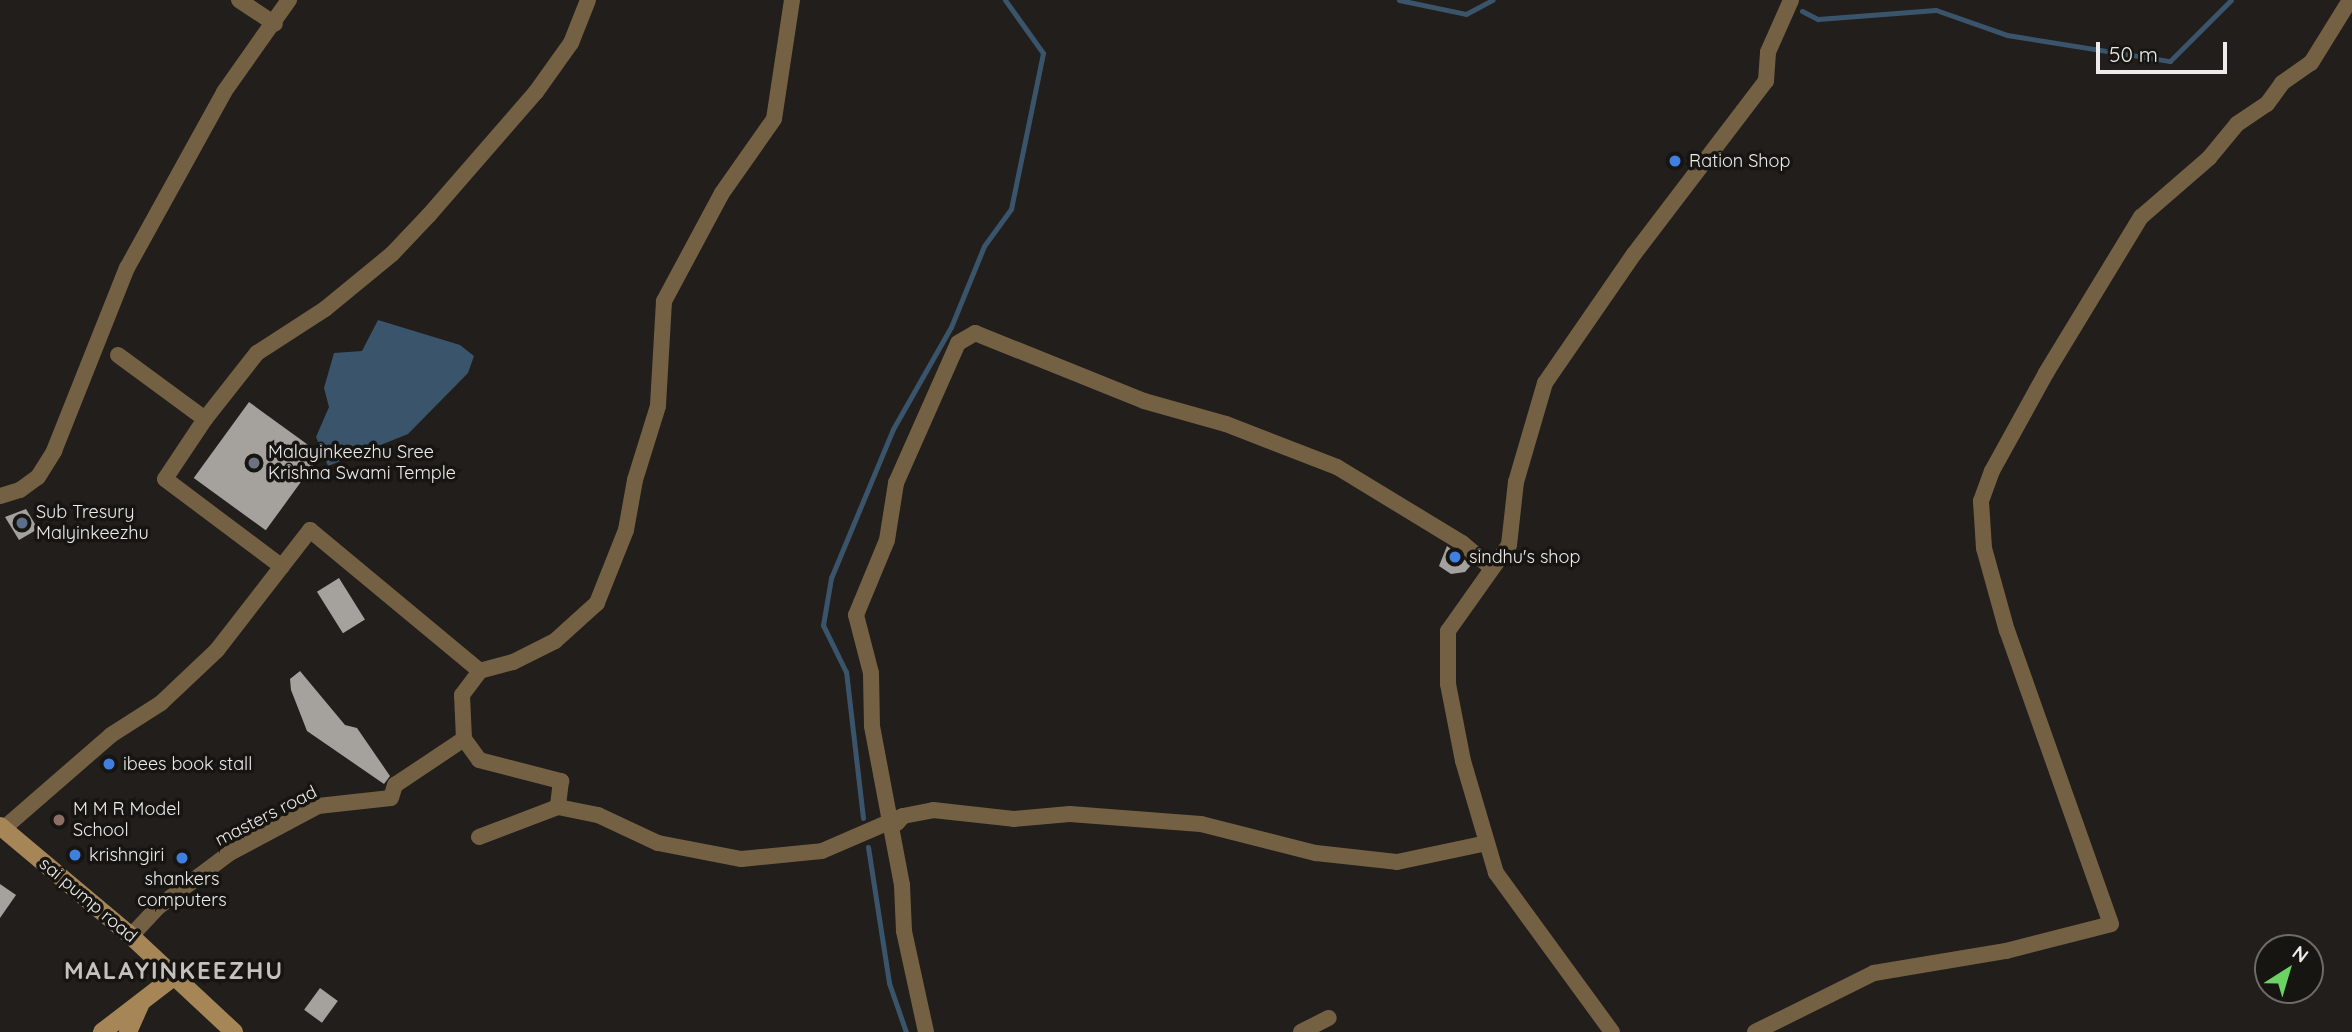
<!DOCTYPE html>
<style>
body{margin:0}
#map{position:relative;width:2352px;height:1032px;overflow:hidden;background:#211e1b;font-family:Quicksand,sans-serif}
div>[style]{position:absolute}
.water>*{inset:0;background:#3a556b}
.stream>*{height:5px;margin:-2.5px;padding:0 2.5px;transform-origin:2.5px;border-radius:2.5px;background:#3a556b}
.building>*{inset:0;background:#a5a29e;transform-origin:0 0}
.minor>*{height:16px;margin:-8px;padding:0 8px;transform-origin:8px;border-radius:8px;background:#746144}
.secondary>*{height:18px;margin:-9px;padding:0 9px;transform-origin:9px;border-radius:9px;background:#a68657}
.dots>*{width:19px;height:19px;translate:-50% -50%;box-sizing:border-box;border:4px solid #171512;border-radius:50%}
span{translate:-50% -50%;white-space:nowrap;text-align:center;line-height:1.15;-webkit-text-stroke:7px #171512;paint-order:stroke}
.poi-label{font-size:18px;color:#eeecea}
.left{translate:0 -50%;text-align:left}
.street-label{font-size:18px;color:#eeecea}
.district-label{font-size:24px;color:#c5c2be;font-weight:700;letter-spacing:2px}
.north{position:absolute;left:2254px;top:934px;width:70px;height:70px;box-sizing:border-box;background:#171512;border:2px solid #6d6b68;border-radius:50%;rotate:37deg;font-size:19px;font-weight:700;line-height:28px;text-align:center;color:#eeecea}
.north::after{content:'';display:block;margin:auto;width:24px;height:32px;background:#6ad363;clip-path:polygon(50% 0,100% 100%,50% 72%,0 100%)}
.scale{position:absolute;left:2096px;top:42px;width:131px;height:32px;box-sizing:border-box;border:4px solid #eeecea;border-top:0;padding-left:9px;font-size:21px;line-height:24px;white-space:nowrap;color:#eeecea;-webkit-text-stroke:5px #171512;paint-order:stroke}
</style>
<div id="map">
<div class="water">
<i style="clip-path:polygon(378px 320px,460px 345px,474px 356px,468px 373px,408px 434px,328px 466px,316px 437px,329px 407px,324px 388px,334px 353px,362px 351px)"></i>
</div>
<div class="stream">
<i style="left:1399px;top:0;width:68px;rotate:11.8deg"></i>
<i style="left:1466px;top:14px;width:30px;rotate:-28deg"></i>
<i style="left:1802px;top:11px;width:18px;rotate:27deg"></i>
<i style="left:1818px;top:19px;width:118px;rotate:-4.4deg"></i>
<i style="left:1936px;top:10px;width:75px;rotate:19.4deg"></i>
<i style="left:2007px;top:35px;width:165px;rotate:9.1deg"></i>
<i style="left:2170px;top:61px;width:86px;rotate:-45deg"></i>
<i style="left:863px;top:818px;width:147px;rotate:-96.6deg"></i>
<i style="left:846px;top:672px;width:52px;rotate:-116.1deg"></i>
<i style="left:823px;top:625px;width:48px;rotate:-80.3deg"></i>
<i style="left:831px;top:578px;width:161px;rotate:-67.4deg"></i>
<i style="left:893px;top:429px;width:117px;rotate:-60.4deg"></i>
<i style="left:951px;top:327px;width:87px;rotate:-67.8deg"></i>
<i style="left:984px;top:246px;width:46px;rotate:-53.9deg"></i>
<i style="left:1011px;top:209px;width:159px;rotate:-78.4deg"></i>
<i style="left:1043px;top:53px;width:65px;rotate:-125.6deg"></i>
<i style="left:868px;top:847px;width:138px;rotate:81.2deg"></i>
<i style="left:889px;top:983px;width:52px;rotate:70.9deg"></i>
</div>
<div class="building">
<i style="left:249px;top:402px;width:89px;height:94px;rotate:36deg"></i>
<i style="clip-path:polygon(26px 509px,38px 529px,19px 540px,5px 517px)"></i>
<i style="clip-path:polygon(1447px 546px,1471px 565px,1465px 572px,1451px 574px,1439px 566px)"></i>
<i style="left:339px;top:578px;width:49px;height:26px;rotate:58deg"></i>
<i style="clip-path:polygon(300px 671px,345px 725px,357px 728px,390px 776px,384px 784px,307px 731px,291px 690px,290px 679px)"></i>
<i style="clip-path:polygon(0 884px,16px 895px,0 918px)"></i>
<i style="left:320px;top:988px;width:22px;height:27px;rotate:36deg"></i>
</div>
<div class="minor">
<i style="left:239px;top:0;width:43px;rotate:33.7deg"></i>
<i style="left:792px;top:0;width:120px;rotate:98.6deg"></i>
<i style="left:774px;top:119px;width:90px;rotate:125.1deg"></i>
<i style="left:722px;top:193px;width:123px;rotate:118.2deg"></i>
<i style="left:664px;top:301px;width:105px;rotate:93.3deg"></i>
<i style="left:658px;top:406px;width:77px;rotate:107.3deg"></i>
<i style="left:635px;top:480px;width:51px;rotate:100.2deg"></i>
<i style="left:626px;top:530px;width:79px;rotate:111.7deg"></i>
<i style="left:597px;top:603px;width:57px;rotate:137.9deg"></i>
<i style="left:555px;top:641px;width:47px;rotate:153.4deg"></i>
<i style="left:513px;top:662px;width:34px;rotate:165deg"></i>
<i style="left:480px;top:671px;width:30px;rotate:127deg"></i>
<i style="left:462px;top:695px;width:44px;rotate:87.4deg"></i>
<i style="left:464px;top:739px;width:26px;rotate:54deg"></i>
<i style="left:479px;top:760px;width:85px;rotate:14.4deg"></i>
<i style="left:561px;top:781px;width:26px;rotate:97deg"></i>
<i style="left:558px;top:807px;width:41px;rotate:11.3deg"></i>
<i style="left:598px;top:815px;width:66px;rotate:25deg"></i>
<i style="left:658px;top:843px;width:85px;rotate:10.9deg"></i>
<i style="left:741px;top:859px;width:81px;rotate:-5.6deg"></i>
<i style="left:822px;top:851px;width:88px;rotate:-23.4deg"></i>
<i style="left:118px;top:355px;width:108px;rotate:36.3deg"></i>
<i style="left:205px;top:419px;width:72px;rotate:123.7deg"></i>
<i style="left:165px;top:479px;width:146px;rotate:36.9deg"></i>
<i style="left:205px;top:419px;width:84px;rotate:-51.8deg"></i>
<i style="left:257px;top:353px;width:81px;rotate:-32.9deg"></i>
<i style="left:325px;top:309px;width:87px;rotate:-39.4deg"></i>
<i style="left:392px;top:254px;width:54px;rotate:-46.5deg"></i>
<i style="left:429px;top:215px;width:163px;rotate:-49deg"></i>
<i style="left:536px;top:92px;width:60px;rotate:-54.5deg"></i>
<i style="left:571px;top:43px;width:46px;rotate:-68.4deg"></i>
<i style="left:0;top:496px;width:21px;rotate:-17deg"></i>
<i style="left:20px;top:490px;width:22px;rotate:-36deg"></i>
<i style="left:38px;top:477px;width:31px;rotate:-58deg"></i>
<i style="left:54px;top:451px;width:197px;rotate:-68.3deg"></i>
<i style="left:127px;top:268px;width:201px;rotate:-61.1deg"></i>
<i style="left:224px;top:92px;width:113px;rotate:-54.8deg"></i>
<i style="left:897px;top:823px;width:9px;rotate:-49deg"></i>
<i style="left:903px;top:816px;width:31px;rotate:-11deg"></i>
<i style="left:933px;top:810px;width:81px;rotate:6.3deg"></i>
<i style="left:1014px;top:819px;width:56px;rotate:-5.1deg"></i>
<i style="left:1070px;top:814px;width:131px;rotate:4.4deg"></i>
<i style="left:1201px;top:824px;width:119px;rotate:14.2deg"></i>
<i style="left:1316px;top:853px;width:81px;rotate:6.3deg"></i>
<i style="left:1397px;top:862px;width:92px;rotate:-11.9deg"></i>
<i style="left:3px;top:829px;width:143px;rotate:-41deg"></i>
<i style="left:111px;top:735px;width:59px;rotate:-32.6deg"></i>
<i style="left:161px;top:703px;width:77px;rotate:-43.4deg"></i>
<i style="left:217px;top:650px;width:152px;rotate:-52.2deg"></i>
<i style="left:310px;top:530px;width:221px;rotate:39.7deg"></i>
<i style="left:479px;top:837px;width:85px;rotate:-20.8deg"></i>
<i style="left:131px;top:936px;width:40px;rotate:-47deg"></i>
<i style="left:158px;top:907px;width:90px;rotate:-36.9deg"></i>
<i style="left:230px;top:853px;width:100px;rotate:-28.1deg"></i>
<i style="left:318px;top:806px;width:73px;rotate:-6.3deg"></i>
<i style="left:391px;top:798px;width:14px;rotate:-73deg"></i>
<i style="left:395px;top:785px;width:83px;rotate:-33.7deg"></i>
<i style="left:926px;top:1032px;width:103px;rotate:-102.3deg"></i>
<i style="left:904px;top:931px;width:46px;rotate:-92.5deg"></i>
<i style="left:902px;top:885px;width:162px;rotate:-100.7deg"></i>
<i style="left:872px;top:726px;width:53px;rotate:-91.1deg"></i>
<i style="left:871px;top:673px;width:60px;rotate:-104.5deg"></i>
<i style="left:856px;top:615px;width:81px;rotate:-67.5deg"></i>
<i style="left:887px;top:540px;width:58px;rotate:-81deg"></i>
<i style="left:896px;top:483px;width:153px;rotate:-66.1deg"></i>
<i style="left:958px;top:343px;width:20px;rotate:-30deg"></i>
<i style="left:975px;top:333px;width:182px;rotate:21.9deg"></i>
<i style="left:1144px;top:401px;width:85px;rotate:15.7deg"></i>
<i style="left:1226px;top:424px;width:119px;rotate:21.2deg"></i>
<i style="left:1337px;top:467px;width:146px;rotate:31.3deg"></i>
<i style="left:1462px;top:543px;width:39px;rotate:40deg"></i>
<i style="left:1301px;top:1032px;width:31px;rotate:-27deg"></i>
<i style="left:1612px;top:1032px;width:197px;rotate:-126.1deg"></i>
<i style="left:1496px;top:873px;width:117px;rotate:-106.4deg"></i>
<i style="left:1463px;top:761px;width:78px;rotate:-101deg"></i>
<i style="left:1448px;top:684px;width:53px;rotate:-90deg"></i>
<i style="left:1448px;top:631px;width:105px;rotate:-54.7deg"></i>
<i style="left:1509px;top:545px;width:63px;rotate:-83.7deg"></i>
<i style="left:1516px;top:482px;width:103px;rotate:-73.7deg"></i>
<i style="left:1545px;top:383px;width:157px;rotate:-55.4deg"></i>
<i style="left:1634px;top:254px;width:218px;rotate:-52.7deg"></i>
<i style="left:1766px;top:81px;width:29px;rotate:-86deg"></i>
<i style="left:1768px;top:52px;width:57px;rotate:-66.1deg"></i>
<i style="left:1755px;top:1032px;width:133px;rotate:-26.4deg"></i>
<i style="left:1874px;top:973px;width:134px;rotate:-9.5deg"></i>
<i style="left:2006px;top:951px;width:108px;rotate:-14.4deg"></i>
<i style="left:2111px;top:924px;width:311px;rotate:-109.5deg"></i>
<i style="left:2007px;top:631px;width:86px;rotate:-105.5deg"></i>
<i style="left:1984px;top:548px;width:47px;rotate:-93.7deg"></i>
<i style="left:1981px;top:501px;width:32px;rotate:-70deg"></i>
<i style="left:1992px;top:471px;width:112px;rotate:-61.1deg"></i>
<i style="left:2046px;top:373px;width:183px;rotate:-58.7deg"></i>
<i style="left:2141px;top:217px;width:90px;rotate:-40.9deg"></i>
<i style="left:2209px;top:158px;width:44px;rotate:-50.5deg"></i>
<i style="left:2237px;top:124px;width:36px;rotate:-34deg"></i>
<i style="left:2267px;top:104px;width:26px;rotate:-54deg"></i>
<i style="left:2282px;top:83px;width:35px;rotate:-35deg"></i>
<i style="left:2311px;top:63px;width:74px;rotate:-58.2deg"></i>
</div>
<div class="secondary">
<i style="left:0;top:826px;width:171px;rotate:40deg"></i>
<i style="left:131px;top:936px;width:141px;rotate:43deg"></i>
<i style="left:102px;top:1032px;width:88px;rotate:-37.6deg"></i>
<i style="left:128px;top:1032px;width:30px;rotate:-66deg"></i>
</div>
<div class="dots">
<i style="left:1675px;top:161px;background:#3f7fe0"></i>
<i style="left:254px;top:463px;background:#6b7280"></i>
<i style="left:22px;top:523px;background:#5c6f8a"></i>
<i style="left:1455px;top:557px;background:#3f7fe0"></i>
<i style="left:109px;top:764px;background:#3f7fe0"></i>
<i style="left:59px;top:820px;background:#8d6e63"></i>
<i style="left:75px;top:855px;background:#3f7fe0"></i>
<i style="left:182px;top:858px;background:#3f7fe0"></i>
</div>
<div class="poi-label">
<span class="left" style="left:1689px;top:161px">Ration Shop</span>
<span class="left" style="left:268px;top:463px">Malayinkeezhu Sree<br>Krishna Swami Temple</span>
<span class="left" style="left:36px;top:523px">Sub Tresury<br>Malyinkeezhu</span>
<span class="left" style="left:1469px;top:557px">sindhu's shop</span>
<span class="left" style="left:123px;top:764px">ibees book stall</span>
<span class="left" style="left:73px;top:820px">M M R Model<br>School</span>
<span class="left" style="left:89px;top:855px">krishngiri</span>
<span style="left:182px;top:890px">shankers<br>computers</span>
</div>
<div class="street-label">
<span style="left:266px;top:816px;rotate:-27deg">masters road</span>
<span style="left:88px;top:900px;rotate:40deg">sai pump road</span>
</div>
<div class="district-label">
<span style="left:174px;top:971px">MALAYINKEEZHU</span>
</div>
<div class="north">N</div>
<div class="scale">50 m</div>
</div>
